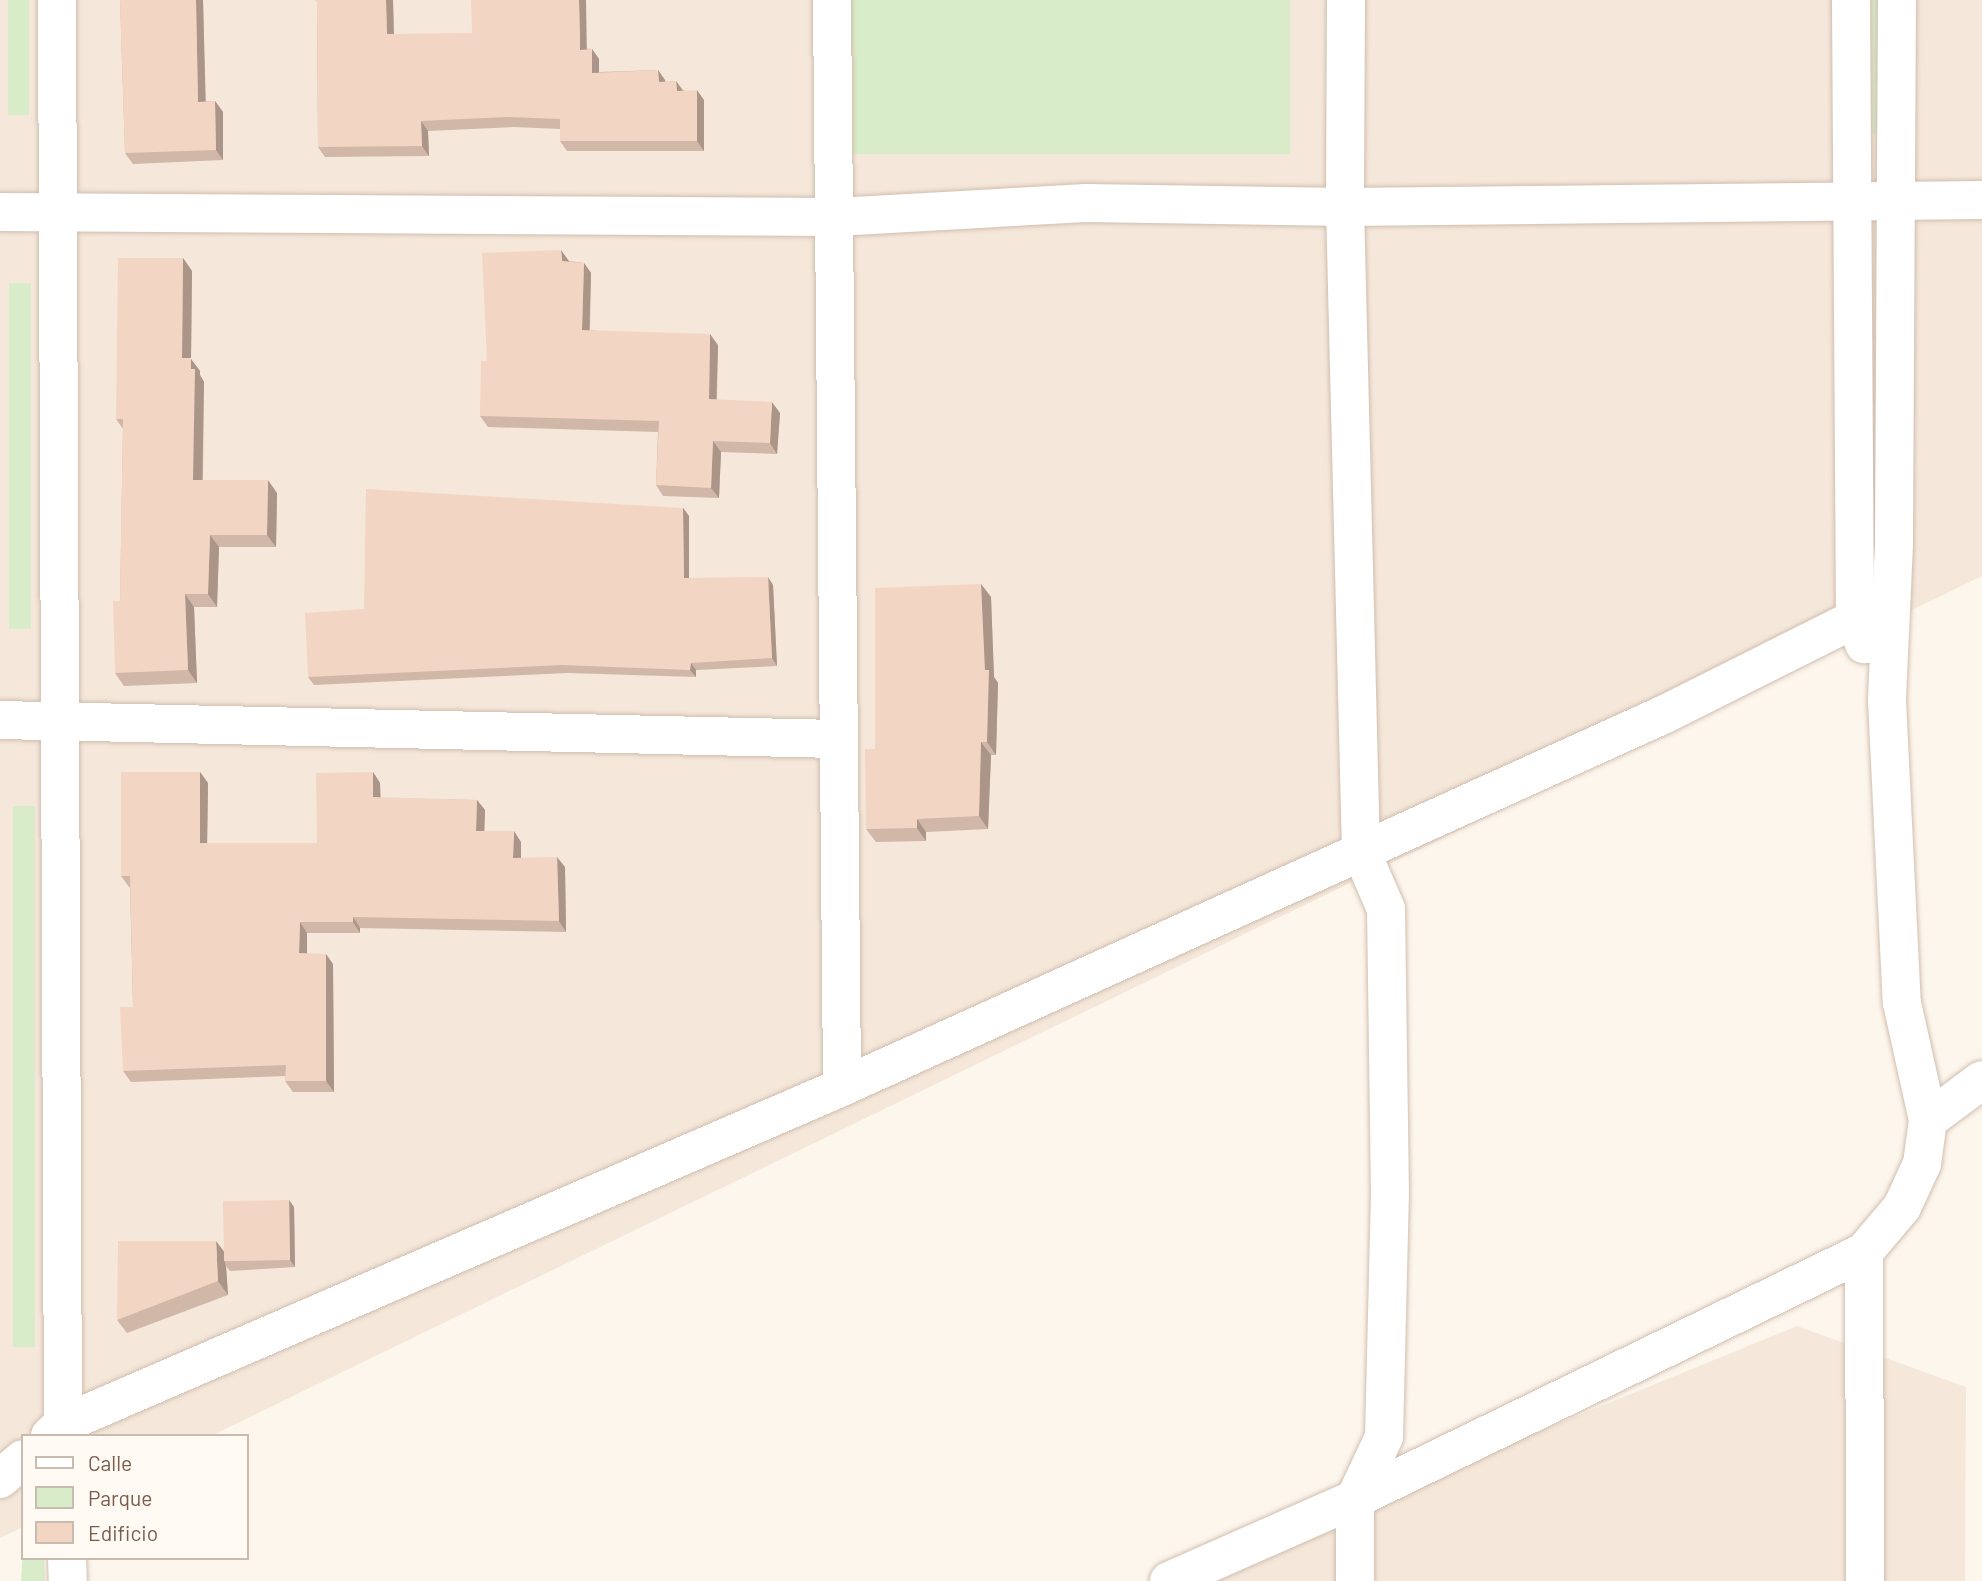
<!DOCTYPE html>
<style>
body{margin:0}
#map{position:relative;width:1982px;height:1581px;overflow:hidden;background:#fdf6ec;font-family:Barlow,sans-serif}
div>[style]{position:absolute}
.residential>*{inset:0;background:#f5e8da}
.green>*{inset:0;background:#d8ecc9;transform-origin:0 0}
.roads{filter:drop-shadow(0 0 2px #d1beb0) drop-shadow(0 0 2px #d1beb0)}
.minor>*{height:38px;margin:-19px;padding:0 19px;transform-origin:19px;border-radius:19px;background:#fff}
.wall>*{inset:0;background:#d1b7a8}
.shaded-wall>*{inset:0;background:#aa9588}
.building>*{inset:0;background:#f3d5c3;transform-origin:0 0}
span{translate:-50% -50%;white-space:nowrap;text-align:center;line-height:1.15;-webkit-text-stroke:5px #fffaf3;paint-order:stroke}
.legend{position:absolute;left:21px;top:1434px;width:228px;height:126px;box-sizing:border-box;background:#fffaf3;border:2px solid #cabbb1;margin:0;padding:9px 12px;list-style:none;font-size:21px;color:#7a5c4d}
.legend li{display:flex;align-items:center;gap:14px;height:35px}
.legend b{width:35px;border:2px solid #cabbb1}
</style>
<div id="map">
<div class="residential">
<i style="clip-path:polygon(0 0,1982px 0,1982px 576px,211px 1436px,23px 1436px,23px 1527px,0 1538px)"></i>
<i style="clip-path:polygon(1797px 1326px,1966px 1387px,1965px 1581px,1173px 1581px)"></i>
</div>
<div class="green">
<i style="left:8px;top:0;width:21px;height:115px"></i>
<i style="left:851px;top:0;width:439px;height:154px"></i>
<i style="left:1862px;top:0;width:20px;height:134px"></i>
<i style="left:9px;top:283px;width:22px;height:346px"></i>
<i style="left:13px;top:806px;width:22px;height:541px"></i>
<i style="clip-path:polygon(23px 1549px,23px 1558px,44px 1558px,45px 1581px,21px 1581px)"></i>
</div>
<div class="roads">
<div class="minor">
<i style="left:57px;top:0;width:1436px;rotate:89.76deg"></i>
<i style="left:832px;top:0;width:1087px;rotate:89.47deg"></i>
<i style="left:1346px;top:0;width:207px;rotate:90.3deg"></i>
<i style="left:1345px;top:207px;width:644px;rotate:88.58deg"></i>
<i style="left:1361px;top:851px;width:63px;rotate:66.7deg"></i>
<i style="left:1386px;top:909px;width:283px;rotate:89.2deg"></i>
<i style="left:1390px;top:1192px;width:245px;rotate:91.4deg"></i>
<i style="left:1384px;top:1437px;width:68px;rotate:115.1deg"></i>
<i style="left:1355px;top:1499px;width:82px;rotate:90deg"></i>
<i style="left:1851px;top:0;width:619px;rotate:89.63deg"></i>
<i style="left:1855px;top:619px;width:27px;rotate:70deg"></i>
<i style="left:1897px;top:0;width:544px;rotate:90.32deg"></i>
<i style="left:1894px;top:544px;width:157px;rotate:92.6deg"></i>
<i style="left:1887px;top:701px;width:302px;rotate:87.2deg"></i>
<i style="left:1902px;top:1003px;width:120px;rotate:77.5deg"></i>
<i style="left:0;top:212px;width:836px;rotate:0.34deg"></i>
<i style="left:836px;top:217px;width:250px;rotate:-3.2deg"></i>
<i style="left:1086px;top:203px;width:259px;rotate:0.9deg"></i>
<i style="left:1345px;top:207px;width:637px;rotate:-0.63deg"></i>
<i style="left:0;top:720px;width:836px;rotate:1.3deg"></i>
<i style="left:1864px;top:1252px;width:329px;rotate:89.8deg"></i>
<i style="left:50px;top:1436px;width:18px;rotate:-43deg"></i>
<i style="left:63px;top:1424px;width:849px;rotate:-23.39deg"></i>
<i style="left:842px;top:1087px;width:901px;rotate:-24.38deg"></i>
<i style="left:1663px;top:715px;width:215px;rotate:-26.6deg"></i>
<i style="left:0;top:1479px;width:30px;rotate:-41deg"></i>
<i style="left:67px;top:1558px;width:23px;rotate:88deg"></i>
<i style="left:1169px;top:1581px;width:203px;rotate:-23.8deg"></i>
<i style="left:1355px;top:1499px;width:566px;rotate:-25.89deg"></i>
<i style="left:1864px;top:1252px;width:59px;rotate:-49.8deg"></i>
<i style="left:1902px;top:1207px;width:47px;rotate:-65.1deg"></i>
<i style="left:1922px;top:1164px;width:44px;rotate:-82.2deg"></i>
<i style="left:1928px;top:1120px;width:67px;rotate:-36.5deg"></i>
</div>
</div>
<div class="wall">
<i style="clip-path:polygon(120px 0,203px 0,205px 101px,215px 101px,223px 112px,223px 160px,133px 164px,125px 153px)"></i>
<i style="clip-path:polygon(316px 0,393px 0,394px 34px,592px 49px,599px 59px,599px 72px,658px 70px,666px 82px,676px 81px,683px 90px,704px 100px,704px 151px,567px 151px,560px 141px,560px 129px,514px 127px,428px 131px,429px 156px,325px 157px,318px 147px,317px 1px)"></i>
<i style="clip-path:polygon(183px 258px,192px 271px,191px 359px,200px 371px,200px 375px,204px 382px,203px 480px,277px 493px,276px 547px,219px 547px,217px 607px,194px 607px,197px 683px,124px 686px,115px 673px,120px 601px,123px 429px,116px 419px)"></i>
<i style="clip-path:polygon(569px 261px,584px 263px,591px 273px,590px 330px,718px 345px,717px 400px,780px 413px,777px 454px,721px 452px,719px 498px,663px 496px,656px 485px,658px 432px,488px 427px,480px 416px,487px 361px)"></i>
<i style="clip-path:polygon(683px 508px,689px 516px,689px 578px,773px 585px,777px 666px,696px 670px,696px 677px,568px 673px,314px 685px,308px 677px)"></i>
<i style="clip-path:polygon(981px 584px,991px 597px,994px 677px,998px 683px,996px 755px,991px 755px,988px 829px,926px 832px,926px 841px,876px 842px,866px 829px)"></i>
<i style="clip-path:polygon(200px 772px,208px 783px,207px 843px,317px 843px,373px 772px,380px 783px,380px 798px,477px 800px,485px 810px,484px 831px,521px 842px,521px 858px,565px 867px,566px 932px,360px 928px,360px 933px,307px 933px,307px 953px,333px 964px,334px 1092px,293px 1092px,285px 1081px,285px 1076px,131px 1082px,123px 1071px,133px 1007px,130px 887px,129px 887px,121px 876px)"></i>
<i style="clip-path:polygon(294px 1207px,295px 1267px,230px 1271px,226px 1266px,228px 1295px,127px 1333px,117px 1320px,225px 1253px)"></i>
</div>
<div class="shaded-wall">
<i style="clip-path:polygon(196px 0,203px 0,206px 112px,198px 102px)"></i>
<i style="clip-path:polygon(386px 0,393px 0,394px 44px,387px 34px)"></i>
<i style="clip-path:polygon(579px 0,586px 0,587px 60px,580px 50px)"></i>
<i style="clip-path:polygon(592px 49px,599px 59px,599px 83px,592px 73px)"></i>
<i style="clip-path:polygon(658px 70px,665px 80px,666px 92px,659px 82px)"></i>
<i style="clip-path:polygon(676px 81px,683px 91px,677px 91px)"></i>
<i style="clip-path:polygon(697px 90px,704px 100px,704px 151px,697px 141px)"></i>
<i style="clip-path:polygon(215px 101px,223px 112px,223px 160px,216px 150px)"></i>
<i style="clip-path:polygon(421px 121px,428px 131px,429px 156px,422px 146px)"></i>
<i style="clip-path:polygon(561px 250px,569px 261px,569px 272px,562px 261px)"></i>
<i style="clip-path:polygon(183px 258px,192px 271px,191px 359px,200px 371px,200px 375px,204px 382px,202px 493px,193px 480px,182px 358px)"></i>
<i style="clip-path:polygon(584px 263px,591px 273px,589px 341px,582px 330px)"></i>
<i style="clip-path:polygon(710px 334px,718px 345px,716px 410px,709px 399px)"></i>
<i style="clip-path:polygon(772px 402px,780px 413px,777px 454px,770px 443px)"></i>
<i style="clip-path:polygon(713px 441px,721px 452px,719px 498px,711px 488px)"></i>
<i style="clip-path:polygon(268px 480px,277px 493px,276px 547px,267px 535px)"></i>
<i style="clip-path:polygon(683px 508px,689px 516px,689px 586px,684px 578px)"></i>
<i style="clip-path:polygon(210px 535px,219px 547px,217px 607px,208px 594px)"></i>
<i style="clip-path:polygon(768px 577px,773px 585px,777px 666px,772px 658px)"></i>
<i style="clip-path:polygon(981px 584px,991px 597px,994px 677px,998px 683px,996px 755px,987px 742px)"></i>
<i style="clip-path:polygon(185px 594px,194px 607px,197px 683px,188px 670px)"></i>
<i style="clip-path:polygon(691px 663px,696px 670px,696px 677px,690px 670px)"></i>
<i style="clip-path:polygon(981px 742px,991px 755px,988px 829px,979px 816px)"></i>
<i style="clip-path:polygon(200px 772px,208px 783px,207px 854px,200px 843px)"></i>
<i style="clip-path:polygon(373px 772px,380px 783px,381px 808px,373px 797px)"></i>
<i style="clip-path:polygon(477px 800px,485px 810px,484px 842px,476px 831px)"></i>
<i style="clip-path:polygon(917px 819px,926px 832px,926px 841px,917px 828px)"></i>
<i style="clip-path:polygon(514px 831px,521px 842px,521px 869px,513px 858px)"></i>
<i style="clip-path:polygon(557px 857px,565px 867px,566px 932px,559px 921px)"></i>
<i style="clip-path:polygon(353px 917px,360px 928px,360px 933px,353px 922px)"></i>
<i style="clip-path:polygon(300px 922px,307px 933px,307px 964px,299px 953px)"></i>
<i style="clip-path:polygon(326px 954px,333px 964px,334px 1092px,326px 1081px)"></i>
<i style="clip-path:polygon(289px 1200px,294px 1207px,295px 1267px,290px 1260px)"></i>
<i style="clip-path:polygon(216px 1241px,226px 1254px,225px 1264px,226px 1266px,228px 1295px,218px 1281px)"></i>
</div>
<div class="building">
<i style="clip-path:polygon(120px 0,196px 0,198px 102px,215px 101px,216px 150px,125px 153px)"></i>
<i style="clip-path:polygon(317px 0,386px 0,387px 34px,472px 33px,471px 0,579px 0,580px 50px,592px 49px,592px 73px,658px 70px,659px 82px,676px 81px,677px 91px,697px 90px,697px 141px,560px 141px,560px 119px,507px 117px,421px 121px,422px 146px,318px 147px)"></i>
<i style="clip-path:polygon(561px 250px,562px 261px,584px 263px,582px 330px,710px 334px,709px 399px,772px 402px,770px 443px,713px 441px,711px 488px,656px 485px,659px 421px,480px 416px,481px 361px,487px 361px,482px 253px)"></i>
<i style="clip-path:polygon(118px 258px,183px 258px,182px 358px,191px 358px,191px 369px,195px 369px,193px 480px,268px 480px,267px 535px,210px 535px,208px 594px,185px 594px,188px 670px,115px 673px,113px 601px,120px 601px,123px 419px,116px 419px)"></i>
<i style="clip-path:polygon(366px 489px,683px 508px,684px 578px,768px 577px,772px 658px,691px 663px,690px 670px,562px 665px,308px 677px,305px 613px,364px 609px)"></i>
<i style="clip-path:polygon(981px 584px,985px 670px,989px 670px,987px 742px,981px 742px,979px 816px,917px 819px,917px 828px,866px 829px,865px 749px,875px 749px,875px 588px)"></i>
<i style="clip-path:polygon(121px 772px,200px 772px,200px 843px,317px 843px,316px 773px,373px 772px,373px 797px,477px 800px,476px 831px,514px 831px,513px 858px,557px 857px,559px 921px,353px 917px,353px 922px,300px 922px,299px 953px,326px 954px,326px 1081px,285px 1081px,286px 1065px,123px 1071px,120px 1007px,133px 1007px,130px 876px,121px 876px)"></i>
<i style="left:289px;top:1200px;width:60px;height:66px;rotate:89deg"></i>
<i style="clip-path:polygon(118px 1241px,216px 1241px,218px 1281px,117px 1320px)"></i>
</div>
<ul class="legend">
<li><b style="height:9px;background:#fff"></b>Calle</li>
<li><b style="height:19px;background:#d8ecc9"></b>Parque</li>
<li><b style="height:19px;background:#f3d5c3"></b>Edificio</li>
</ul>
</div>
